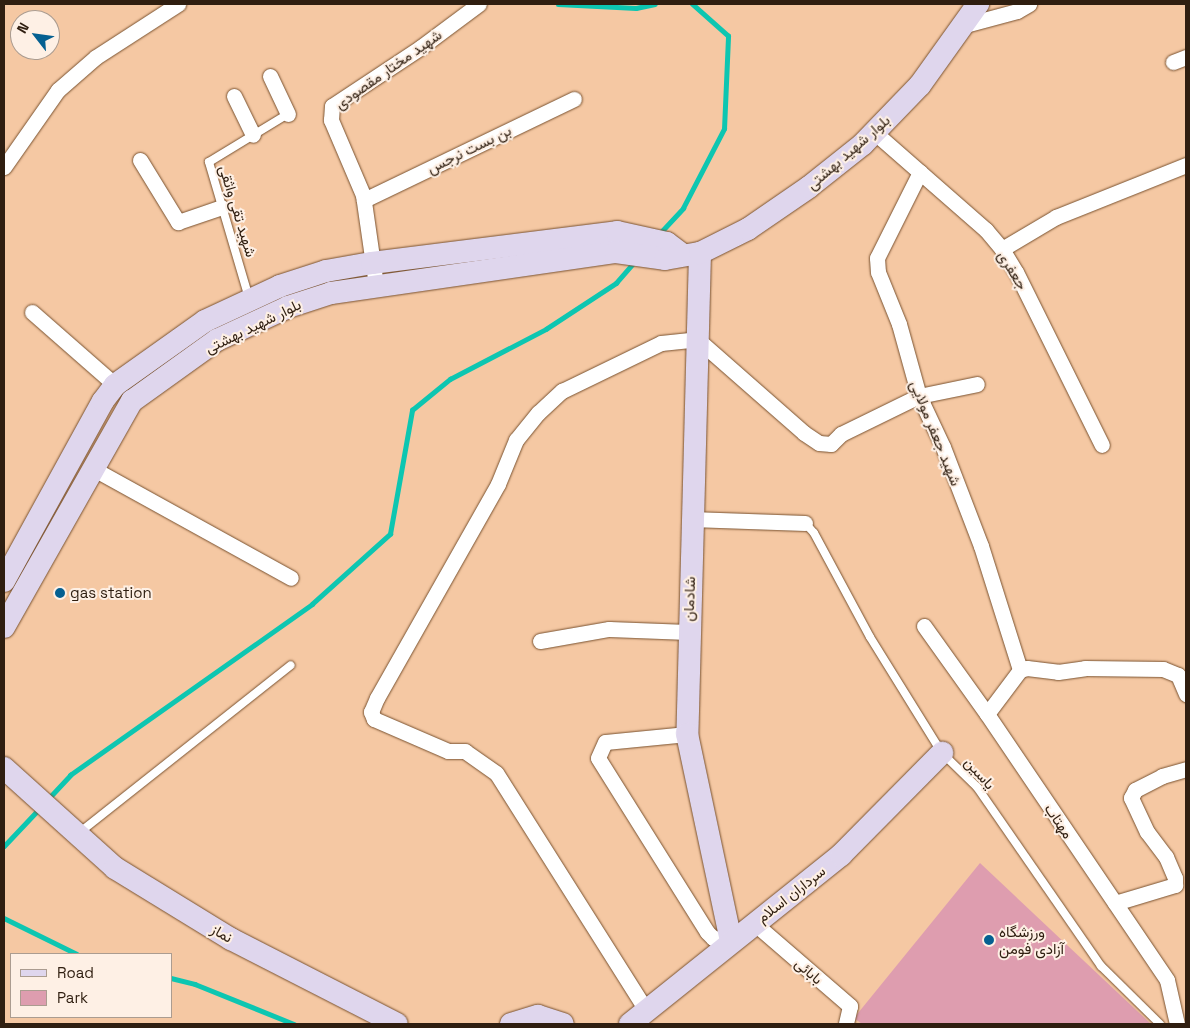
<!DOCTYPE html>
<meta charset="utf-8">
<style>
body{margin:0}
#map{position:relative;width:1190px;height:1028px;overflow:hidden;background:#f5c8a3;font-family:"Space Grotesk",Vazirmatn,sans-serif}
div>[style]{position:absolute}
.green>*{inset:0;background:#de9daf}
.stream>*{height:4.5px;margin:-2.25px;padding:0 2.25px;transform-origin:2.25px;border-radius:2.25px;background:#0dc6b1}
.roads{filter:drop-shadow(0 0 1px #795230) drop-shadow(0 0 1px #795230)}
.lane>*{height:8px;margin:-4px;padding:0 4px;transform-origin:4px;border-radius:4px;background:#fff}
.street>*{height:15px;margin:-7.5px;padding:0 7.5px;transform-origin:7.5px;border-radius:7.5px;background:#fff}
.secondary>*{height:22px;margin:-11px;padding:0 11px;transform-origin:11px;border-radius:11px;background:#dfd6ed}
.dots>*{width:14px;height:14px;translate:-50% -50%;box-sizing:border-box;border:2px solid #fef0e5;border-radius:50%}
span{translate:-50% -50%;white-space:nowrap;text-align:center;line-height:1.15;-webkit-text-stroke:4px #fef0e5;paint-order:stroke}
.street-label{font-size:15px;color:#2f1e10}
.poi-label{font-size:15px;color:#2f1e10}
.left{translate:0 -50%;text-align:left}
.frame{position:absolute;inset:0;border:5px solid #2f1e10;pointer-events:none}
.legend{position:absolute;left:10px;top:953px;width:162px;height:65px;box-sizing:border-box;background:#fef0e5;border:1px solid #ab9c90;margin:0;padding:6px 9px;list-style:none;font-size:15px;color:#2f1e10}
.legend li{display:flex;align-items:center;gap:10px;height:25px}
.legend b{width:25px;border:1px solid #ab9c90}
.north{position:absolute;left:10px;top:10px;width:50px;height:50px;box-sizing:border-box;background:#fef0e5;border:1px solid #ab9c90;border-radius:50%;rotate:300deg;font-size:14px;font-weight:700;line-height:20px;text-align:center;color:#2f1e10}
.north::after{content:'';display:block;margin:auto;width:18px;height:22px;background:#056091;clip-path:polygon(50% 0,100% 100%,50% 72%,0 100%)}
</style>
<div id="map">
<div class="green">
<i style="clip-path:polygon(980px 863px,1151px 1024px,862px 1024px,854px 1018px)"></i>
</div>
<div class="stream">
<i style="left:558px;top:4px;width:78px;rotate:2.9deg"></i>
<i style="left:636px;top:8px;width:19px;rotate:-12deg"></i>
<i style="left:660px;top:233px;width:34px;rotate:-47deg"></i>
<i style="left:683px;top:208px;width:89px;rotate:-62.6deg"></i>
<i style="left:724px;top:129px;width:93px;rotate:-87.5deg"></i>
<i style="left:728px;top:36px;width:48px;rotate:-138.4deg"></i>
<i style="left:48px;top:799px;width:33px;rotate:-47deg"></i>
<i style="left:70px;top:775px;width:296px;rotate:-35.2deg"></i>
<i style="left:312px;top:604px;width:105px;rotate:-41.9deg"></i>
<i style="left:390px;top:534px;width:126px;rotate:-79.9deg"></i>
<i style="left:412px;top:410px;width:49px;rotate:-39.2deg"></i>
<i style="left:450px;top:379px;width:108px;rotate:-27.5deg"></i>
<i style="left:546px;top:329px;width:84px;rotate:-33.3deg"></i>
<i style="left:616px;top:283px;width:29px;rotate:-49deg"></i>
<i style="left:4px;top:846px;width:51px;rotate:-46.6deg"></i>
<i style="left:4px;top:918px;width:81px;rotate:26.3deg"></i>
<i style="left:171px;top:978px;width:25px;rotate:14deg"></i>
<i style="left:195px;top:984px;width:107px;rotate:22deg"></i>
</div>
<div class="roads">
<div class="lane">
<i style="left:249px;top:298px;width:142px;rotate:-106.4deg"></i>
<i style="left:209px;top:162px;width:92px;rotate:-31.3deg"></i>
<i style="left:805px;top:523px;width:13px;rotate:48deg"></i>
<i style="left:814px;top:533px;width:118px;rotate:61.7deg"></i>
<i style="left:870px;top:637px;width:137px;rotate:58.2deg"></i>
<i style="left:942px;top:753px;width:49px;rotate:44.2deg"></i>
<i style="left:977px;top:787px;width:218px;rotate:55.3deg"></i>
<i style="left:1101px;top:966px;width:83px;rotate:44.5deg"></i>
<i style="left:79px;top:833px;width:270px;rotate:-38.4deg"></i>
</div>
<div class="street">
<i style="left:965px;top:25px;width:54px;rotate:-15.1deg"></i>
<i style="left:1017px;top:11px;width:14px;rotate:-30deg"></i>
<i style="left:1173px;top:62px;width:14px;rotate:-21deg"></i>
<i style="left:270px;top:76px;width:42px;rotate:64.7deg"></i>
<i style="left:234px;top:96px;width:43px;rotate:64deg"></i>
<i style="left:874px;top:132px;width:149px;rotate:41.2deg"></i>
<i style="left:986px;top:230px;width:25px;rotate:50deg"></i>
<i style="left:1002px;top:249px;width:27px;rotate:59deg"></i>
<i style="left:1016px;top:272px;width:193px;rotate:63.6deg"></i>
<i style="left:140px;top:160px;width:73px;rotate:58.5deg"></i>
<i style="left:178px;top:222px;width:46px;rotate:-18.8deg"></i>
<i style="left:4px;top:167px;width:94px;rotate:-55deg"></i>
<i style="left:58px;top:90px;width:50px;rotate:-41deg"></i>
<i style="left:96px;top:57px;width:98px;rotate:-32.9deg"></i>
<i style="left:920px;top:172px;width:96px;rotate:116.6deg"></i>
<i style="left:877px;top:258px;width:14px;rotate:86deg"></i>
<i style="left:878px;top:272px;width:56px;rotate:68deg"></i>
<i style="left:899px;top:324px;width:75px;rotate:74.5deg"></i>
<i style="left:919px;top:396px;width:56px;rotate:64.8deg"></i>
<i style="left:943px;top:447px;width:106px;rotate:69deg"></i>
<i style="left:981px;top:546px;width:130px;rotate:72.5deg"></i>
<i style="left:364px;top:200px;width:233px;rotate:-25.7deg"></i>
<i style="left:1002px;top:249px;width:63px;rotate:-30.7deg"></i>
<i style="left:1056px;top:217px;width:140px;rotate:-21.8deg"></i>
<i style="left:376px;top:285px;width:91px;rotate:-98.2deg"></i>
<i style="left:363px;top:195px;width:82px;rotate:-113.1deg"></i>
<i style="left:331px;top:120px;width:14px;rotate:-86deg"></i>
<i style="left:332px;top:106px;width:107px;rotate:-33.5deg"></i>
<i style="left:421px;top:47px;width:72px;rotate:-36.6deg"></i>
<i style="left:32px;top:312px;width:111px;rotate:41.3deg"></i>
<i style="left:92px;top:468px;width:227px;rotate:28.9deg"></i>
<i style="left:691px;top:519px;width:114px;rotate:2deg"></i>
<i style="left:924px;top:626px;width:108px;rotate:54.4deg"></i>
<i style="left:987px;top:714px;width:321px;rotate:55.9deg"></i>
<i style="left:1167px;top:980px;width:45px;rotate:77.2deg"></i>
<i style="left:540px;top:641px;width:70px;rotate:-9.9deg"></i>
<i style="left:609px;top:629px;width:79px;rotate:2.2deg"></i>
<i style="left:987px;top:714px;width:55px;rotate:-53.1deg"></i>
<i style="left:1020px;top:670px;width:7px;rotate:-16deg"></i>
<i style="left:1027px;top:668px;width:31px;rotate:7deg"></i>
<i style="left:1058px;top:672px;width:27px;rotate:-8deg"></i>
<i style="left:1085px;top:668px;width:78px;rotate:0.7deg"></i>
<i style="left:1163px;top:669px;width:16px;rotate:22deg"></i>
<i style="left:1178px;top:675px;width:21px;rotate:67deg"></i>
<i style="left:687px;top:734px;width:82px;rotate:174.4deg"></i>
<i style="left:605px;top:742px;width:17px;rotate:114deg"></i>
<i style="left:598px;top:758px;width:205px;rotate:57.9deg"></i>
<i style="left:707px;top:932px;width:8px;rotate:45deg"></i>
<i style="left:713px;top:938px;width:18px;rotate:9deg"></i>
<i style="left:1115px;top:903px;width:63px;rotate:-16.7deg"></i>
<i style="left:1175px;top:885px;width:7px;rotate:-90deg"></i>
<i style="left:1175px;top:878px;width:23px;rotate:-113deg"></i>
<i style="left:1166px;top:857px;width:31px;rotate:-127deg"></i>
<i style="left:1147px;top:832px;width:38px;rotate:-115deg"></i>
<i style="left:1131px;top:798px;width:9px;rotate:-63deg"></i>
<i style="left:1135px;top:790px;width:30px;rotate:-27deg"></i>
<i style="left:1162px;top:776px;width:25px;rotate:-16deg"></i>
<i style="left:754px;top:923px;width:127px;rotate:40.8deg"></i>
<i style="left:850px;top:1006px;width:18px;rotate:103deg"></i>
<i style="left:646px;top:1010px;width:280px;rotate:-122.3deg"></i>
<i style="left:496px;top:773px;width:38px;rotate:-145deg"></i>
<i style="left:465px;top:751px;width:17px;rotate:180deg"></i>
<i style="left:448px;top:751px;width:81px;rotate:-156.6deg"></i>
<i style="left:374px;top:719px;width:8px;rotate:-113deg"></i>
<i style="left:371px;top:712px;width:15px;rotate:-67deg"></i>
<i style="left:377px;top:698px;width:246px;rotate:-60.5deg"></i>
<i style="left:498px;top:484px;width:48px;rotate:-67.8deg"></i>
<i style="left:516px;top:440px;width:35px;rotate:-51deg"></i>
<i style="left:538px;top:413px;width:33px;rotate:-43deg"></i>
<i style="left:562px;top:391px;width:110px;rotate:-25.9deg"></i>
<i style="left:661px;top:343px;width:36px;rotate:-6deg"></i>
<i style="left:697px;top:339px;width:142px;rotate:41.3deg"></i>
<i style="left:804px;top:433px;width:18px;rotate:34deg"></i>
<i style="left:819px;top:443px;width:12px;rotate:5deg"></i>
<i style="left:831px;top:444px;width:14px;rotate:-45deg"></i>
<i style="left:841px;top:434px;width:87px;rotate:-26deg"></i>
<i style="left:919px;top:396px;width:59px;rotate:-11.7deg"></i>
</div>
<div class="secondary">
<i style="left:700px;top:253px;width:481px;rotate:91.5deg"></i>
<i style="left:687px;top:734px;width:212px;rotate:78deg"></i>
<i style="left:4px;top:581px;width:205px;rotate:-61.2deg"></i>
<i style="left:103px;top:401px;width:20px;rotate:-53deg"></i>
<i style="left:115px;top:385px;width:110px;rotate:-35.4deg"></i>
<i style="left:205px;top:321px;width:83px;rotate:-25deg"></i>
<i style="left:280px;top:286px;width:48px;rotate:-18.1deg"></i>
<i style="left:326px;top:271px;width:47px;rotate:-9.9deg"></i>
<i style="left:372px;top:263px;width:247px;rotate:-7.2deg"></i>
<i style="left:617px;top:232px;width:51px;rotate:12.4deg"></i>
<i style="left:667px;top:243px;width:20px;rotate:37deg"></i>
<i style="left:4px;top:627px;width:260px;rotate:-60.5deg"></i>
<i style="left:132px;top:401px;width:105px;rotate:-35.7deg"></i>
<i style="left:217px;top:340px;width:78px;rotate:-24.9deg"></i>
<i style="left:288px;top:307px;width:45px;rotate:-18deg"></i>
<i style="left:331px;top:293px;width:288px;rotate:-8.2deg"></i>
<i style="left:616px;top:252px;width:49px;rotate:8.1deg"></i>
<i style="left:665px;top:259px;width:36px;rotate:-10deg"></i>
<i style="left:700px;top:253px;width:54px;rotate:-26.6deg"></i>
<i style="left:748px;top:229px;width:74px;rotate:-34.5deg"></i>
<i style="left:809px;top:187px;width:69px;rotate:-38.5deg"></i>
<i style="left:863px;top:144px;width:82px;rotate:-46deg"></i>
<i style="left:920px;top:85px;width:100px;rotate:-54.4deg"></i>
<i style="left:4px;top:768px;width:149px;rotate:42deg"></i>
<i style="left:115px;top:868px;width:136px;rotate:31.5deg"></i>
<i style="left:231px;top:939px;width:186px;rotate:27.1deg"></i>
<i style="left:511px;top:1024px;width:28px;rotate:-17deg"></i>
<i style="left:538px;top:1016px;width:26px;rotate:18deg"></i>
<i style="left:630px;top:1024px;width:270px;rotate:-38.7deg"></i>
<i style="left:841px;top:855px;width:144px;rotate:-45.3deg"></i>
</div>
</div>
<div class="dots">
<i style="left:60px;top:593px;background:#056091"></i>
<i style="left:989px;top:940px;background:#056091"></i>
</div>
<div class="street-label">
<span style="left:388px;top:69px;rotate:-35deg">شهید مختار مقصودی</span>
<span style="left:469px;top:149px;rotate:-26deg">بن بست نرجس</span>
<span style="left:848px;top:152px;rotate:-41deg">بلوار شهید بهشتی</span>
<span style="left:238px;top:211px;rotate:73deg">شهید تقی واثقی</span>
<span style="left:1013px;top:270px;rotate:59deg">جعفری</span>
<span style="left:253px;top:326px;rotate:-26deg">بلوار شهید بهشتی</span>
<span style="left:936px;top:433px;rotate:68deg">شهید جعفر مولایی</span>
<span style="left:689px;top:599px;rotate:-88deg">شادمان</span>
<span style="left:980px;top:773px;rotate:48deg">یاسین</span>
<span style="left:1059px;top:821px;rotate:56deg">مهتاب</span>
<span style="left:791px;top:894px;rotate:-38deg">سرداران اسلام</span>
<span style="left:222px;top:933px;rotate:30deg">نماز</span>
<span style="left:809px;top:971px;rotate:41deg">بابائی</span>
</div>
<div class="poi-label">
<span class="left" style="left:70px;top:593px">gas station</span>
<span class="left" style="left:999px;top:940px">ورزشگاه<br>آزادی فومن</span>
</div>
<div class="frame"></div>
<ul class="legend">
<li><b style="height:6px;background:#dfd6ed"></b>Road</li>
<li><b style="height:14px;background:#de9daf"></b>Park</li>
</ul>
<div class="north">N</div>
</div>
